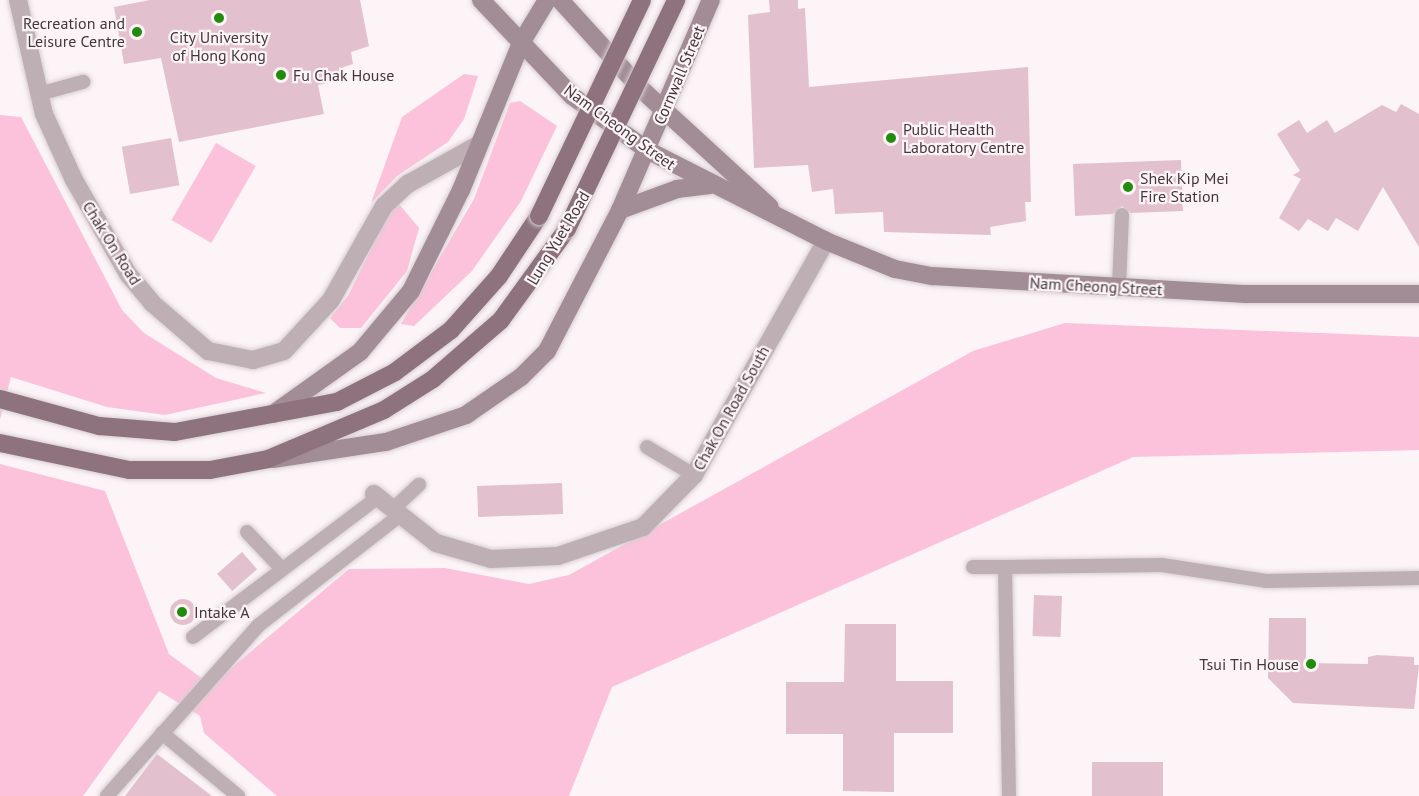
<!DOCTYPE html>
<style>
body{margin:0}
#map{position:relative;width:1419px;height:796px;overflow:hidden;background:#fcf4f7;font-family:"PT Sans",sans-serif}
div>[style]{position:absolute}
.green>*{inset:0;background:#fdc2db;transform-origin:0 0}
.building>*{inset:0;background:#e2c0ce;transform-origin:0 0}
.round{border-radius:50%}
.roads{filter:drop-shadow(0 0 2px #d7ced2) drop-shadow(0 0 2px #d7ced2)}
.lane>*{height:14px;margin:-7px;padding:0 7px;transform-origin:7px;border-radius:7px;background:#beafb5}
.street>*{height:18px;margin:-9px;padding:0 9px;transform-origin:9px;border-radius:9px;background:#beafb5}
.secondary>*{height:18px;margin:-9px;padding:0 9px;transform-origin:9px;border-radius:9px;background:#a28c95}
.primary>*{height:18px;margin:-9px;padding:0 9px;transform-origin:9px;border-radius:9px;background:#8e737e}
.bridges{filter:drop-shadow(0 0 2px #d7ced2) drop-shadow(0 0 2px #d7ced2)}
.primary-bridge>*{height:18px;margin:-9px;padding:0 9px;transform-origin:9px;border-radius:9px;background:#8e737e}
.dots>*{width:16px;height:16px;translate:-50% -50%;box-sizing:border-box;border:3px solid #fcf4f7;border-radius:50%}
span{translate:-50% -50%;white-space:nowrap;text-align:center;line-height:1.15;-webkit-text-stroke:4.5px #fcf4f7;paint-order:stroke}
.poi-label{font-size:16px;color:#44373c}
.right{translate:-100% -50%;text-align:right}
.left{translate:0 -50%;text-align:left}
.street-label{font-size:16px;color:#44373c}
</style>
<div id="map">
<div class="green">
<i style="clip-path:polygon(464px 74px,478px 76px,464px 119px,448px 142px,397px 176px,371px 203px,402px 117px)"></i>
<i style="clip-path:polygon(520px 101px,557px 126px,521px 201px,472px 271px,414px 326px,401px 324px,474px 199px,510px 103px)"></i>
<i style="clip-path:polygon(0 115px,21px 117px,122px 310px,144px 333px,216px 378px,266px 393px,165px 415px,107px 407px,11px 377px,0 419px)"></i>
<i style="left:216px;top:143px;width:46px;height:89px;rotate:30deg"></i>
<i style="clip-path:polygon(399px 204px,419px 228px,407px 271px,361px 328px,340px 328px,330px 318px,348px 296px,391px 208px)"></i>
<i style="clip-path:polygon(1065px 323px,1419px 337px,1419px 450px,1133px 457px,612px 687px,569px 796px,277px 796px,204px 733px,200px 716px,159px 691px,83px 796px,0 796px,0 464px,105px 491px,169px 654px,211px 685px,349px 569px,445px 568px,529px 584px,569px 575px,973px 351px)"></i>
</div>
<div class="building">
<i style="clip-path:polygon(150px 0,360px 0,369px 46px,351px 52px,353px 64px,344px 67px,335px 82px,318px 85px,324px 114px,179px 142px,161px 58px,124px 64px,114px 7px)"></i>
<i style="clip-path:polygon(769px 0,798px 0,798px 9px,805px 8px,809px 87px,1028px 67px,1031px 202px,1025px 202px,1026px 221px,990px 227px,991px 235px,884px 232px,883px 212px,835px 214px,833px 189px,812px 192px,808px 165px,754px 168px,748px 15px,770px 12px)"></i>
<i style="clip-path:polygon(1401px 104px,1419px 114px,1419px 247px,1383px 187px,1358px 231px,1336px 218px,1328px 231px,1308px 219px,1299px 231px,1279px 218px,1301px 179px,1293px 175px,1300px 171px,1277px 134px,1299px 120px,1307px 133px,1327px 120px,1335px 133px,1382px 105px,1396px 112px)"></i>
<i style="left:171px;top:138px;width:48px;height:50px;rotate:80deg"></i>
<i style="clip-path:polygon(1181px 160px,1183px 211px,1131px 213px,1122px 206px,1113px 214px,1075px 216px,1073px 164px)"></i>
<i style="left:562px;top:483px;width:31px;height:85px;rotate:88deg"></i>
<i style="left:242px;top:552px;width:23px;height:33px;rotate:49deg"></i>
<i style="left:1034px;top:595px;width:28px;height:41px;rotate:2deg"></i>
<i class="round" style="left:170px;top:599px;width:26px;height:26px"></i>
<i style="clip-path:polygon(1269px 618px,1306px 618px,1306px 663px,1368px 664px,1368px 657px,1377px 655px,1414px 657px,1414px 665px,1419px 665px,1414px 709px,1293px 703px,1268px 678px)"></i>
<i style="clip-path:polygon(845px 624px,896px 624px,896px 681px,953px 681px,953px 733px,894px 733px,894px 792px,843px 791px,843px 734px,786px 734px,786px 682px,844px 682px)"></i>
<i style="clip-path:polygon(157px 754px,212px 796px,125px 796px)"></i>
<i style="left:1163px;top:762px;width:34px;height:71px;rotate:90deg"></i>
</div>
<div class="roads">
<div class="lane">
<i style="left:39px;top:94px;width:46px;rotate:-15.3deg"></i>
<i style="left:1119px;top:287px;width:72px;rotate:-87.6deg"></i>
<i style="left:647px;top:447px;width:55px;rotate:30.8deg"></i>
<i style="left:392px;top:510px;width:37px;rotate:-43deg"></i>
<i style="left:247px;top:532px;width:50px;rotate:46.6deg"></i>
<i style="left:973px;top:567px;width:32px"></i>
<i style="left:193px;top:637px;width:232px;rotate:-37.1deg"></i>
<i style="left:162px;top:733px;width:99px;rotate:39.7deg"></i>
<i style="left:107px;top:796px;width:229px;rotate:-48.4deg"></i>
<i style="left:259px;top:625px;width:177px;rotate:-37.9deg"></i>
<i style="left:1009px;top:796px;width:229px;rotate:-91deg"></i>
<i style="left:1005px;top:567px;width:157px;rotate:-0.7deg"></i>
<i style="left:1162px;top:565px;width:105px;rotate:8.7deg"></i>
<i style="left:1266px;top:581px;width:153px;rotate:-1.1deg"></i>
</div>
<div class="street">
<i style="left:18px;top:0;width:117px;rotate:77.2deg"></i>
<i style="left:44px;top:114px;width:72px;rotate:65.6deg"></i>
<i style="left:74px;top:180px;width:108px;rotate:60.1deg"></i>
<i style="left:128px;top:274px;width:38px;rotate:50deg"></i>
<i style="left:152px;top:303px;width:74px;rotate:40.6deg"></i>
<i style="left:208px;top:351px;width:46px;rotate:11.3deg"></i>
<i style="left:253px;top:360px;width:32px;rotate:-16deg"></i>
<i style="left:284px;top:351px;width:69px;rotate:-47.3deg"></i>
<i style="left:331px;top:300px;width:108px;rotate:-60.6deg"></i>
<i style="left:384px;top:206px;width:33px;rotate:-43deg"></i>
<i style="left:408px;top:184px;width:80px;rotate:-29.1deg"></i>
<i style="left:374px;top:494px;width:79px;rotate:38.3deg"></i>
<i style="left:436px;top:543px;width:57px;rotate:16.2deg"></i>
<i style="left:491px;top:559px;width:67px;rotate:-2.6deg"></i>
<i style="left:558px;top:556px;width:90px;rotate:-18.8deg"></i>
<i style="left:643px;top:527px;width:73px;rotate:-45.6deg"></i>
<i style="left:694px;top:475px;width:269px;rotate:-60.6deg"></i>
</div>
<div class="secondary">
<i style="left:481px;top:0;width:132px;rotate:46.5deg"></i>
<i style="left:572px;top:96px;width:92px;rotate:35.8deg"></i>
<i style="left:647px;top:150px;width:201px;rotate:26.9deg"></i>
<i style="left:826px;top:241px;width:74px;rotate:22.1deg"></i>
<i style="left:895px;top:269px;width:38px;rotate:11deg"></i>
<i style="left:932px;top:276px;width:315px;rotate:3.3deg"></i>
<i style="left:1246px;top:294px;width:173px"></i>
<i style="left:560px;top:0;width:119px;rotate:47.7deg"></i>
<i style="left:640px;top:88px;width:176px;rotate:42.5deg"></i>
<i style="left:620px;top:210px;width:61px;rotate:-20.2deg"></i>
<i style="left:677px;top:189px;width:33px;rotate:-7deg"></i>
<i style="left:273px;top:414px;width:107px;rotate:-35.5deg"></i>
<i style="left:360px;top:352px;width:80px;rotate:-50.1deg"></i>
<i style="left:411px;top:291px;width:113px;rotate:-63.7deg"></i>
<i style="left:461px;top:190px;width:159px;rotate:-67.8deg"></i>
<i style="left:521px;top:43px;width:50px;rotate:-58.8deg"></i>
<i style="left:273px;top:459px;width:114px;rotate:-8.6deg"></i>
<i style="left:386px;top:442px;width:84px;rotate:-18.6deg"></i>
<i style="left:466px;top:415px;width:67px;rotate:-34.6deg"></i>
<i style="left:521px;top:377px;width:37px;rotate:-45deg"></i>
<i style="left:547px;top:351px;width:159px;rotate:-62.6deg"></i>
<i style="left:620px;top:210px;width:229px;rotate:-66.6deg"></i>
</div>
<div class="primary">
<i style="left:0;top:399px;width:103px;rotate:15.3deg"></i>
<i style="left:99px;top:426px;width:76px;rotate:4.5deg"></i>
<i style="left:175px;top:432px;width:165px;rotate:-10.5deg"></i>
<i style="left:337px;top:402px;width:65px;rotate:-27.3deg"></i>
<i style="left:395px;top:372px;width:70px;rotate:-36.9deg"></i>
<i style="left:451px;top:330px;width:72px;rotate:-48.4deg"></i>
<i style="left:499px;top:276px;width:72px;rotate:-56.3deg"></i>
<i style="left:0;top:443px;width:132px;rotate:11.8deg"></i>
<i style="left:129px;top:470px;width:81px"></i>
<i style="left:210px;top:470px;width:59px;rotate:-10.7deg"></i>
<i style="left:268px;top:459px;width:126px;rotate:-22.9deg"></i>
<i style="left:384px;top:410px;width:58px;rotate:-32.3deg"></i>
<i style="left:433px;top:379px;width:90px;rotate:-40.9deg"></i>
<i style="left:501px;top:320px;width:112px;rotate:-54deg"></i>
</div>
</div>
<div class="bridges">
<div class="primary-bridge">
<i style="left:539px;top:216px;width:239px;rotate:-64.5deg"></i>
<i style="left:567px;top:229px;width:254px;rotate:-64.5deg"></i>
</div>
</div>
<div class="dots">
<i style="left:219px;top:18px;background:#218c0c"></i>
<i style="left:137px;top:32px;background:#218c0c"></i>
<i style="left:281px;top:75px;background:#218c0c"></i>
<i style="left:891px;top:138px;background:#218c0c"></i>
<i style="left:1128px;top:187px;background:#218c0c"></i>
<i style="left:182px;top:612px;background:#218c0c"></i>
<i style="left:1311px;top:664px;background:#218c0c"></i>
</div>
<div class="poi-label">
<span class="right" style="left:125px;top:32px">Recreation and<br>Leisure Centre</span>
<span style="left:219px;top:46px">City University<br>of Hong Kong</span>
<span class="left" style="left:293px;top:75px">Fu Chak House</span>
<span class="left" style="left:903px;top:138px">Public Health<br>Laboratory Centre</span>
<span class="left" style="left:1140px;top:187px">Shek Kip Mei<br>Fire Station</span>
<span class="left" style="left:194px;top:612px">Intake A</span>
<span class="right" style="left:1299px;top:664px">Tsui Tin House</span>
</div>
<div class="street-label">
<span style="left:679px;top:75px;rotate:-67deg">Cornwall Street</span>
<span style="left:620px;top:127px;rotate:36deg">Nam Cheong Street</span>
<span style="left:558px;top:238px;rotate:-59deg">Lung Yuet Road</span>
<span style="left:112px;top:243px;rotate:58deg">Chak On Road</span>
<span style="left:1096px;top:286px;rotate:3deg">Nam Cheong Street</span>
<span style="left:731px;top:408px;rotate:-61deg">Chak On Road South</span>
</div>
</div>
